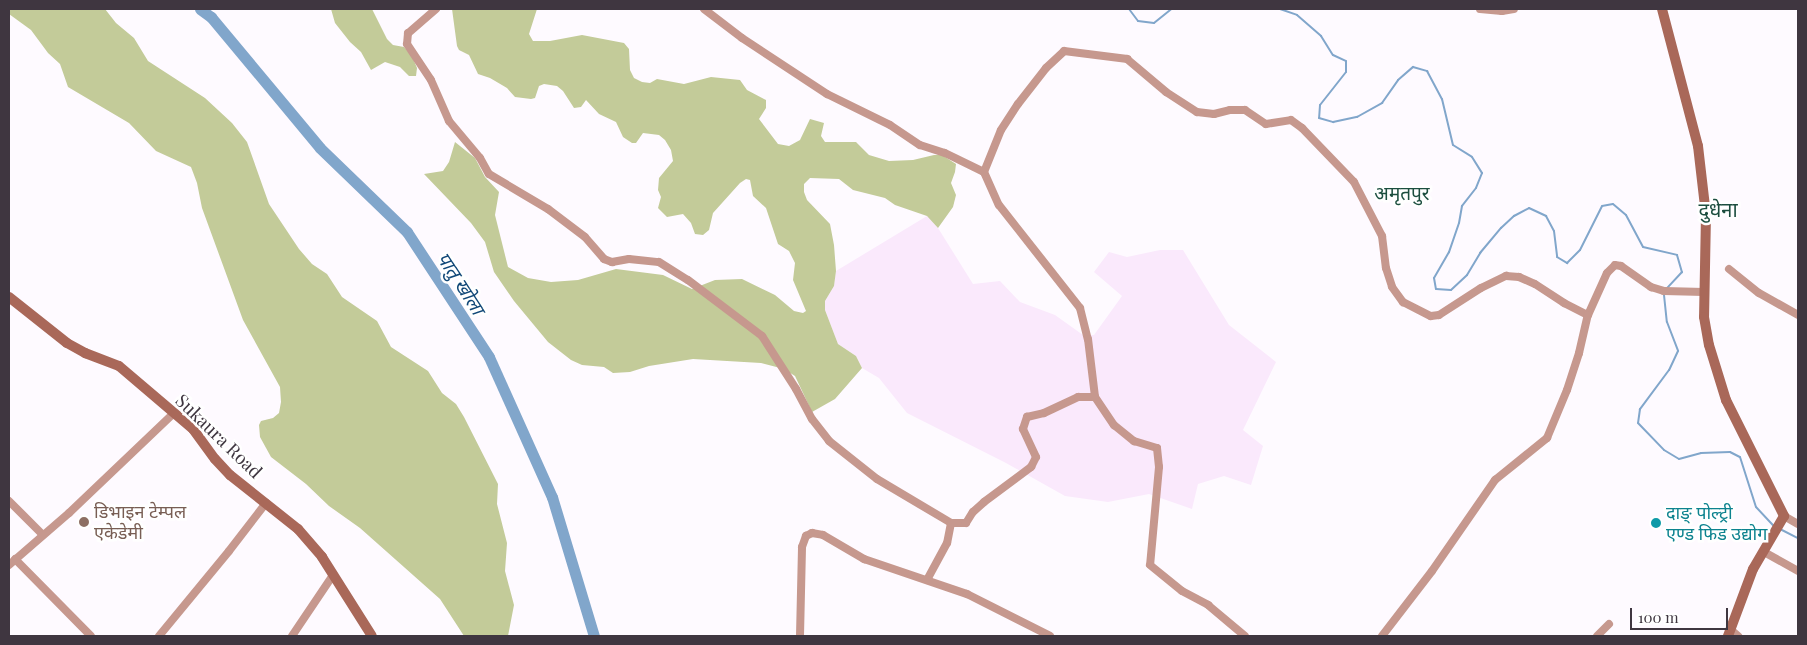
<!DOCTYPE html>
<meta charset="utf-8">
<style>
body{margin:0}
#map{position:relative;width:1807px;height:645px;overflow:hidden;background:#fefaff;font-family:"Playfair Display","Noto Sans Devanagari",serif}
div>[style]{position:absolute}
.built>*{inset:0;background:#fae9fc}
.forest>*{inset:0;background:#c3cb99}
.stream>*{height:2px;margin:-1px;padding:0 1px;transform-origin:1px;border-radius:1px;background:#81a6cb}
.river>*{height:11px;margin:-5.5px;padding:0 5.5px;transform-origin:5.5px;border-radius:5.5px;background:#81a6cb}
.street>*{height:8px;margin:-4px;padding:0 4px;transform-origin:4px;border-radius:4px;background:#c6988e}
.secondary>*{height:10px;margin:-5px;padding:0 5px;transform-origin:5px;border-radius:5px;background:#a96859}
.dots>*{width:14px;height:14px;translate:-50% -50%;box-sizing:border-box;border:2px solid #fff;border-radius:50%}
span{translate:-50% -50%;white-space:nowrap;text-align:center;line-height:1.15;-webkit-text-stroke:5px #fff;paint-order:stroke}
.street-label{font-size:18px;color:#3f3640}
.education-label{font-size:18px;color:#785e54}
.left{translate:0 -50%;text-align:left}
.culture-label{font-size:18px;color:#0d838f}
.neighbourhood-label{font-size:19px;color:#1c4e3f}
.water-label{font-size:19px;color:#104777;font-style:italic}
.quarter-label{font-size:20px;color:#1c4e3f}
.frame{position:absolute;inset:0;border:10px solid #3f3640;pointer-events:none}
.scale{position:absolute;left:1630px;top:608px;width:98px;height:22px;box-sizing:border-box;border:2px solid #3f3640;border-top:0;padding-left:6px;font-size:15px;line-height:18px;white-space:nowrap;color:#3f3640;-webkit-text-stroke:4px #fff;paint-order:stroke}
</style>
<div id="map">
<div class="built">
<i style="clip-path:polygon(927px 216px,938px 228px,973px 284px,1000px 281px,1020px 302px,1055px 315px,1083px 335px,1094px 335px,1122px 296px,1094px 272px,1109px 252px,1127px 257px,1160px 250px,1183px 250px,1229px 325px,1276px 362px,1243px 430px,1263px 446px,1251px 485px,1224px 476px,1198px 484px,1192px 509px,1149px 494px,1108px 502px,1065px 496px,1006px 463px,907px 413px,879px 378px,862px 368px,856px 356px,838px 344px,825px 310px,825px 301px,834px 286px,836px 271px)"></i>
</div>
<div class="forest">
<i style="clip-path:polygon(9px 9px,105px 9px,116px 23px,134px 38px,148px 61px,205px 98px,232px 123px,247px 142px,269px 204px,299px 249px,312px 264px,327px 274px,342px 297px,377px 321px,391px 347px,428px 371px,442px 393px,456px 404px,464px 417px,498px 484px,497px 504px,507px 543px,505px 571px,514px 605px,508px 636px,464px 636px,440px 599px,360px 528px,329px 506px,306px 484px,271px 457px,260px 437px,259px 425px,261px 421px,273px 418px,279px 413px,281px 402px,280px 387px,243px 320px,202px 208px,197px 183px,191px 167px,156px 151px,129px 123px,68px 87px,60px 64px,48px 53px,31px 30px,9px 14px)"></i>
<i style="clip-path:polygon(331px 9px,372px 9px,387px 39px,393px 45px,404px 47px,412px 56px,417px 68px,416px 76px,409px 76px,400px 67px,385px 62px,371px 70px,361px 52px,350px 42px,335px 23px)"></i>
<i style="clip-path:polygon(452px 9px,537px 9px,529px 34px,533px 41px,550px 41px,582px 35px,624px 43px,629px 49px,630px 70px,634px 78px,642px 82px,650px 83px,657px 79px,684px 84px,711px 77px,740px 80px,747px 90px,766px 100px,766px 108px,759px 119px,778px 144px,789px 146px,800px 140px,810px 119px,824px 123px,821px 136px,825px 142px,856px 142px,869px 155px,889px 161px,913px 160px,934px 155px,942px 155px,956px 164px,955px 172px,951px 183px,956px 195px,953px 207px,938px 228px,927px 216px,895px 205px,885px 198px,853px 190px,839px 179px,810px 178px,804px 184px,804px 192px,807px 200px,830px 224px,834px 245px,836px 271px,834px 286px,825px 301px,825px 310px,838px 344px,856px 356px,862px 368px,835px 399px,812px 412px,795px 376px,784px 369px,761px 363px,693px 359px,649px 366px,630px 372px,613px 373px,604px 367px,582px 365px,571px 360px,548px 342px,514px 301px,494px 272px,485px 242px,471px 223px,424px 174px,443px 171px,449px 162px,455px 142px,475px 158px,485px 177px,499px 192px,495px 215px,508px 267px,528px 278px,551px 282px,578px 280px,616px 269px,663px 275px,692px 289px,715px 280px,742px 279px,775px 295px,794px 311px,803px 313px,806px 311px,793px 280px,795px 263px,789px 251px,778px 244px,766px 208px,753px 196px,750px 180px,746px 179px,740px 183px,713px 213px,709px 230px,703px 235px,695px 234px,691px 223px,683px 214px,667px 217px,658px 208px,661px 197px,658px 190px,659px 178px,673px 161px,671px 150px,665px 140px,659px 135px,643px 133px,636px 143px,632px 143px,623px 137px,616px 122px,599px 114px,586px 100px,581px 107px,574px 108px,563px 91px,557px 86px,544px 84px,539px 86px,535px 98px,531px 99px,515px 97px,507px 88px,490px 78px,478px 74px,469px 55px,459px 50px,457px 46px)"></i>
</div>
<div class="stream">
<i style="left:1129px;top:9px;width:15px;rotate:53deg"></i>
<i style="left:1138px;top:21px;width:16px;rotate:7deg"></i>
<i style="left:1154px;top:23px;width:22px;rotate:-39deg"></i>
<i style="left:1280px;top:9px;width:18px;rotate:19deg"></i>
<i style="left:1297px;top:15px;width:32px;rotate:41deg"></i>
<i style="left:1321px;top:36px;width:22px;rotate:58deg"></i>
<i style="left:1333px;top:55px;width:14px;rotate:25deg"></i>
<i style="left:1346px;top:61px;width:11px;rotate:90deg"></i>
<i style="left:1346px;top:72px;width:42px;rotate:128.2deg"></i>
<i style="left:1320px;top:105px;width:13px;rotate:94deg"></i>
<i style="left:1319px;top:118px;width:15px;rotate:16deg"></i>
<i style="left:1333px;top:122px;width:25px;rotate:-12deg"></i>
<i style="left:1357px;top:117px;width:29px;rotate:-29deg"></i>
<i style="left:1382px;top:103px;width:28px;rotate:-55deg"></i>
<i style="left:1398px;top:80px;width:20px;rotate:-41deg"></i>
<i style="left:1413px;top:67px;width:15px;rotate:16deg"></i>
<i style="left:1427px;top:71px;width:32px;rotate:62deg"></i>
<i style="left:1442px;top:99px;width:47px;rotate:76.6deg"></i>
<i style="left:1453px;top:145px;width:22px;rotate:32deg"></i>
<i style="left:1472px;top:157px;width:19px;rotate:58deg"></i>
<i style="left:1482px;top:173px;width:16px;rotate:112deg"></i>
<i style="left:1476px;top:188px;width:23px;rotate:128deg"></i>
<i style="left:1462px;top:206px;width:17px;rotate:100deg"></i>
<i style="left:1459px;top:223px;width:31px;rotate:109deg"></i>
<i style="left:1449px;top:252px;width:30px;rotate:120deg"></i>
<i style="left:1434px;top:278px;width:11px;rotate:80deg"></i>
<i style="left:1436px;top:289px;width:15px;rotate:4deg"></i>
<i style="left:1451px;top:290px;width:22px;rotate:-43deg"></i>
<i style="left:1467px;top:275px;width:26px;rotate:-59deg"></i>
<i style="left:1480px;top:253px;width:33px;rotate:-50deg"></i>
<i style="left:1501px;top:228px;width:18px;rotate:-43deg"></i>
<i style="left:1514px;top:216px;width:17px;rotate:-28deg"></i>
<i style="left:1529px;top:208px;width:19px;rotate:25deg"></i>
<i style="left:1546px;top:216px;width:17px;rotate:62deg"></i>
<i style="left:1554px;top:231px;width:26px;rotate:83deg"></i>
<i style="left:1557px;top:257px;width:12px;rotate:31deg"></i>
<i style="left:1567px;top:263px;width:18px;rotate:-45deg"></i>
<i style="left:1580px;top:250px;width:49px;rotate:-63.4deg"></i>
<i style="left:1602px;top:206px;width:11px;rotate:-10deg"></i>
<i style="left:1613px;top:204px;width:17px;rotate:40deg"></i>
<i style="left:1626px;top:215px;width:36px;rotate:62deg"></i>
<i style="left:1643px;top:247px;width:35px;rotate:13deg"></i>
<i style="left:1677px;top:255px;width:18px;rotate:74deg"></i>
<i style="left:1682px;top:272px;width:22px;rotate:133deg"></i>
<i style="left:1664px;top:295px;width:27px;rotate:84deg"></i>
<i style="left:1667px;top:322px;width:31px;rotate:69deg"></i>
<i style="left:1678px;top:351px;width:21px;rotate:115deg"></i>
<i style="left:1669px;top:370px;width:49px;rotate:126.6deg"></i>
<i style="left:1640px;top:409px;width:14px;rotate:98deg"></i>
<i style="left:1638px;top:423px;width:37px;rotate:46deg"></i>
<i style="left:1664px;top:450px;width:17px;rotate:31deg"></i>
<i style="left:1679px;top:459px;width:23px;rotate:-15deg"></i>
<i style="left:1701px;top:453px;width:29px;rotate:-2deg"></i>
<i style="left:1730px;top:452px;width:11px;rotate:27deg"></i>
<i style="left:1740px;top:457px;width:52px;rotate:72.3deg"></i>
<i style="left:1756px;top:507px;width:26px;rotate:47deg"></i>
<i style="left:1780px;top:529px;width:20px;rotate:27deg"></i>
</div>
<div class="river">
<i style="left:200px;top:9px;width:14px;rotate:36deg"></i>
<i style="left:211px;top:17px;width:170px;rotate:50.2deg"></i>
<i style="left:320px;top:148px;width:121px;rotate:44deg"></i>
<i style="left:407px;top:232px;width:149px;rotate:56.7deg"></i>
<i style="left:489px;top:357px;width:154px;rotate:65.8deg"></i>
<i style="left:552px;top:497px;width:145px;rotate:73.2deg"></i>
</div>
<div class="street">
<i style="left:436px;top:9px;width:37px;rotate:139deg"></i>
<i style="left:408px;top:33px;width:11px;rotate:95deg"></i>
<i style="left:407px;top:44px;width:43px;rotate:56.3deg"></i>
<i style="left:431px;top:80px;width:45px;rotate:66.3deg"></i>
<i style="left:449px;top:121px;width:48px;rotate:50deg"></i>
<i style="left:480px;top:158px;width:18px;rotate:61deg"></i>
<i style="left:489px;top:174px;width:69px;rotate:30.7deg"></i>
<i style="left:548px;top:209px;width:46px;rotate:37.1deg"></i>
<i style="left:585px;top:237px;width:29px;rotate:49deg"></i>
<i style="left:604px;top:259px;width:9px;rotate:21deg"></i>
<i style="left:612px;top:262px;width:17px;rotate:-10deg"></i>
<i style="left:629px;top:259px;width:30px;rotate:6deg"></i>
<i style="left:659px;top:262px;width:34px;rotate:32deg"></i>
<i style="left:688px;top:280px;width:93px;rotate:37.1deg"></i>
<i style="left:762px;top:336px;width:63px;rotate:57.3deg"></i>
<i style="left:796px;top:389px;width:34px;rotate:62deg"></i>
<i style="left:812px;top:419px;width:28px;rotate:52deg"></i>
<i style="left:829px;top:441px;width:61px;rotate:38.4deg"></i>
<i style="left:877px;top:479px;width:86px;rotate:30.7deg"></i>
<i style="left:951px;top:523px;width:20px;rotate:101deg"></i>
<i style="left:947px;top:543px;width:42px;rotate:118.4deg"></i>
<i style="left:704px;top:9px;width:48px;rotate:37.3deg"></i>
<i style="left:742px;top:38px;width:102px;rotate:33.4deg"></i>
<i style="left:827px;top:94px;width:70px;rotate:26.2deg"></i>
<i style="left:890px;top:125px;width:36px;rotate:34deg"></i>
<i style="left:920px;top:145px;width:26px;rotate:18deg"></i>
<i style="left:945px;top:153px;width:43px;rotate:26deg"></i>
<i style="left:984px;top:172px;width:36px;rotate:66deg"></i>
<i style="left:999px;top:205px;width:131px;rotate:51.8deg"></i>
<i style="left:1080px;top:308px;width:32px;rotate:76deg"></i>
<i style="left:1088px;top:339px;width:58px;rotate:83.1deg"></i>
<i style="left:1095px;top:397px;width:34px;rotate:56deg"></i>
<i style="left:1114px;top:425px;width:26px;rotate:39deg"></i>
<i style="left:1134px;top:441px;width:24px;rotate:17deg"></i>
<i style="left:1157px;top:448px;width:19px;rotate:84deg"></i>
<i style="left:1159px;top:467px;width:98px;rotate:95.2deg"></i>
<i style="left:1150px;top:565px;width:41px;rotate:39.1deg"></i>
<i style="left:1182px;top:591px;width:30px;rotate:28deg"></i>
<i style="left:1208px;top:605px;width:48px;rotate:40deg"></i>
<i style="left:1480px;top:9px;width:22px;rotate:5deg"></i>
<i style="left:1502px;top:11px;width:12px;rotate:-9deg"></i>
<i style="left:984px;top:172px;width:45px;rotate:-68deg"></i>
<i style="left:1001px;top:130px;width:31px;rotate:-57deg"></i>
<i style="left:1018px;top:104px;width:46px;rotate:-52.1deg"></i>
<i style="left:1046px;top:68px;width:25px;rotate:-43deg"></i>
<i style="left:1064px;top:51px;width:64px;rotate:7.2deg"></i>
<i style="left:1127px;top:59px;width:51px;rotate:40.2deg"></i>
<i style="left:1166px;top:92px;width:37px;rotate:33deg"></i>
<i style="left:1197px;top:112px;width:17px;rotate:7deg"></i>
<i style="left:1214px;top:114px;width:16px;rotate:-14deg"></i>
<i style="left:1230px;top:110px;width:15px"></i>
<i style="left:1245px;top:110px;width:25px;rotate:34deg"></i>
<i style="left:1266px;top:124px;width:25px;rotate:-9deg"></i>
<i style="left:1291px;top:120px;width:14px;rotate:36deg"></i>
<i style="left:1302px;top:128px;width:75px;rotate:46.1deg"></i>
<i style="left:1354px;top:182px;width:61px;rotate:62.6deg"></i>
<i style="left:1382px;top:236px;width:32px;rotate:83deg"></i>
<i style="left:1386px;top:268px;width:20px;rotate:72deg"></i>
<i style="left:1392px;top:287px;width:19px;rotate:54deg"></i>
<i style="left:1403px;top:302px;width:31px;rotate:27deg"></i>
<i style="left:1431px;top:316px;width:8px;rotate:-7deg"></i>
<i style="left:1439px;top:315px;width:50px;rotate:-32.7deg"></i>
<i style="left:1481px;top:288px;width:28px;rotate:-26deg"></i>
<i style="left:1506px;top:276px;width:13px;rotate:4deg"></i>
<i style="left:1519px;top:277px;width:17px;rotate:24deg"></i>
<i style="left:1535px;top:284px;width:35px;rotate:33deg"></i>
<i style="left:1564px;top:303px;width:27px;rotate:27deg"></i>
<i style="left:1588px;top:315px;width:46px;rotate:-65.7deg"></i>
<i style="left:1607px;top:273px;width:11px;rotate:-45deg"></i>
<i style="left:1615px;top:265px;width:6px;rotate:9deg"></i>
<i style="left:1621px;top:266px;width:37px;rotate:35deg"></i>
<i style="left:1651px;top:287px;width:14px;rotate:17deg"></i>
<i style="left:1664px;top:291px;width:40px;rotate:1.4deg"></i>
<i style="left:1729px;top:269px;width:38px;rotate:39deg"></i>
<i style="left:1759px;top:293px;width:45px;rotate:29.4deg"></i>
<i style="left:9px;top:501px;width:47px;rotate:45deg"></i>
<i style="left:1784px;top:516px;width:16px;rotate:30deg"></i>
<i style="left:951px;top:523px;width:15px"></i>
<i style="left:966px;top:523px;width:13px;rotate:-58deg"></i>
<i style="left:973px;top:512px;width:15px;rotate:-42deg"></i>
<i style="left:984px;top:502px;width:59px;rotate:-36.7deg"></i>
<i style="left:1031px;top:467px;width:11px;rotate:-63deg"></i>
<i style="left:1036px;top:457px;width:31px;rotate:-115deg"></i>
<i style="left:1023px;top:429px;width:13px;rotate:-72deg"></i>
<i style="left:1027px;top:417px;width:17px;rotate:-13deg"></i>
<i style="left:1044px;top:413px;width:38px;rotate:-25deg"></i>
<i style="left:1078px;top:397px;width:17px"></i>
<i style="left:1764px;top:552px;width:39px;rotate:29deg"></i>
<i style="left:15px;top:559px;width:108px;rotate:45.4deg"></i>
<i style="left:9px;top:565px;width:79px;rotate:-40.9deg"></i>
<i style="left:69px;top:513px;width:144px;rotate:-43.6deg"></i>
<i style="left:1730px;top:629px;width:11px;rotate:41deg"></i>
<i style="left:159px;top:636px;width:110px;rotate:-50.5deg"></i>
<i style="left:229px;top:551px;width:61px;rotate:-52.4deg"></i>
<i style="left:292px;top:636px;width:73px;rotate:-56.1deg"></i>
<i style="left:800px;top:636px;width:89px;rotate:-88.7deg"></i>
<i style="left:802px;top:547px;width:12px;rotate:-70deg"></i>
<i style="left:806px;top:536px;width:7px;rotate:-27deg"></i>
<i style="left:812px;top:533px;width:11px;rotate:10deg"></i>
<i style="left:823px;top:535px;width:48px;rotate:30.3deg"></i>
<i style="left:864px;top:559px;width:109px;rotate:18.8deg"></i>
<i style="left:967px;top:594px;width:93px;rotate:26.8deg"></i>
<i style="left:1382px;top:636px;width:82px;rotate:-52.4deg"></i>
<i style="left:1432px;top:571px;width:111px;rotate:-55.3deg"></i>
<i style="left:1495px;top:480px;width:67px;rotate:-38.9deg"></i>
<i style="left:1547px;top:438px;width:52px;rotate:-67.4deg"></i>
<i style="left:1567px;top:390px;width:39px;rotate:-72deg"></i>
<i style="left:1579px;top:353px;width:39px;rotate:-77deg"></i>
<i style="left:1597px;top:636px;width:17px;rotate:-45deg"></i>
</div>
<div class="secondary">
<i style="left:1662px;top:9px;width:142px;rotate:75.3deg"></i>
<i style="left:1698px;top:146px;width:69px;rotate:83.4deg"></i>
<i style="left:1706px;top:215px;width:102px;rotate:91.1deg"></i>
<i style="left:1704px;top:317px;width:28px;rotate:80deg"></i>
<i style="left:1709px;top:345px;width:58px;rotate:72.8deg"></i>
<i style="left:1726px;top:400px;width:130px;rotate:63.4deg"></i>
<i style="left:1784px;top:516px;width:61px;rotate:120.3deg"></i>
<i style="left:1753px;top:569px;width:72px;rotate:110.5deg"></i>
<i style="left:9px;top:297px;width:74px;rotate:38.4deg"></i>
<i style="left:67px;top:343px;width:21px;rotate:29deg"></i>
<i style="left:85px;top:353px;width:36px;rotate:21deg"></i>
<i style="left:119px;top:366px;width:97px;rotate:40.4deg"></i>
<i style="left:193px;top:429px;width:37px;rotate:54deg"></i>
<i style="left:215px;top:459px;width:22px;rotate:47deg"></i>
<i style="left:230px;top:475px;width:87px;rotate:38.5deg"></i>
<i style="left:298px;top:529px;width:37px;rotate:49deg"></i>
<i style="left:322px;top:557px;width:93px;rotate:57.7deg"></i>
</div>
<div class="dots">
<i style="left:84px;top:522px;background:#8d6e63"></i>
<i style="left:1656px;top:523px;background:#0f9aa8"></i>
</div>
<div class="street-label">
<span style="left:219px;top:436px;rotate:44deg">Sukaura Road</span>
</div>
<div class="education-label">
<span class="left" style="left:94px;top:522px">डिभाइन टेम्पल<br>एकेडेमी</span>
</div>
<div class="culture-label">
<span class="left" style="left:1666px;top:523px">दाङ् पोल्ट्री<br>एण्ड फिड उद्योग</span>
</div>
<div class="neighbourhood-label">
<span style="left:1402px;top:193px">अमृतपुर</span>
</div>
<div class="water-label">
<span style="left:461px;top:283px;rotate:57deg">पातु खोला</span>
</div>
<div class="quarter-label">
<span style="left:1718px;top:208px">दुधेना</span>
</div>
<div class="frame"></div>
<div class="scale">100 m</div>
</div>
